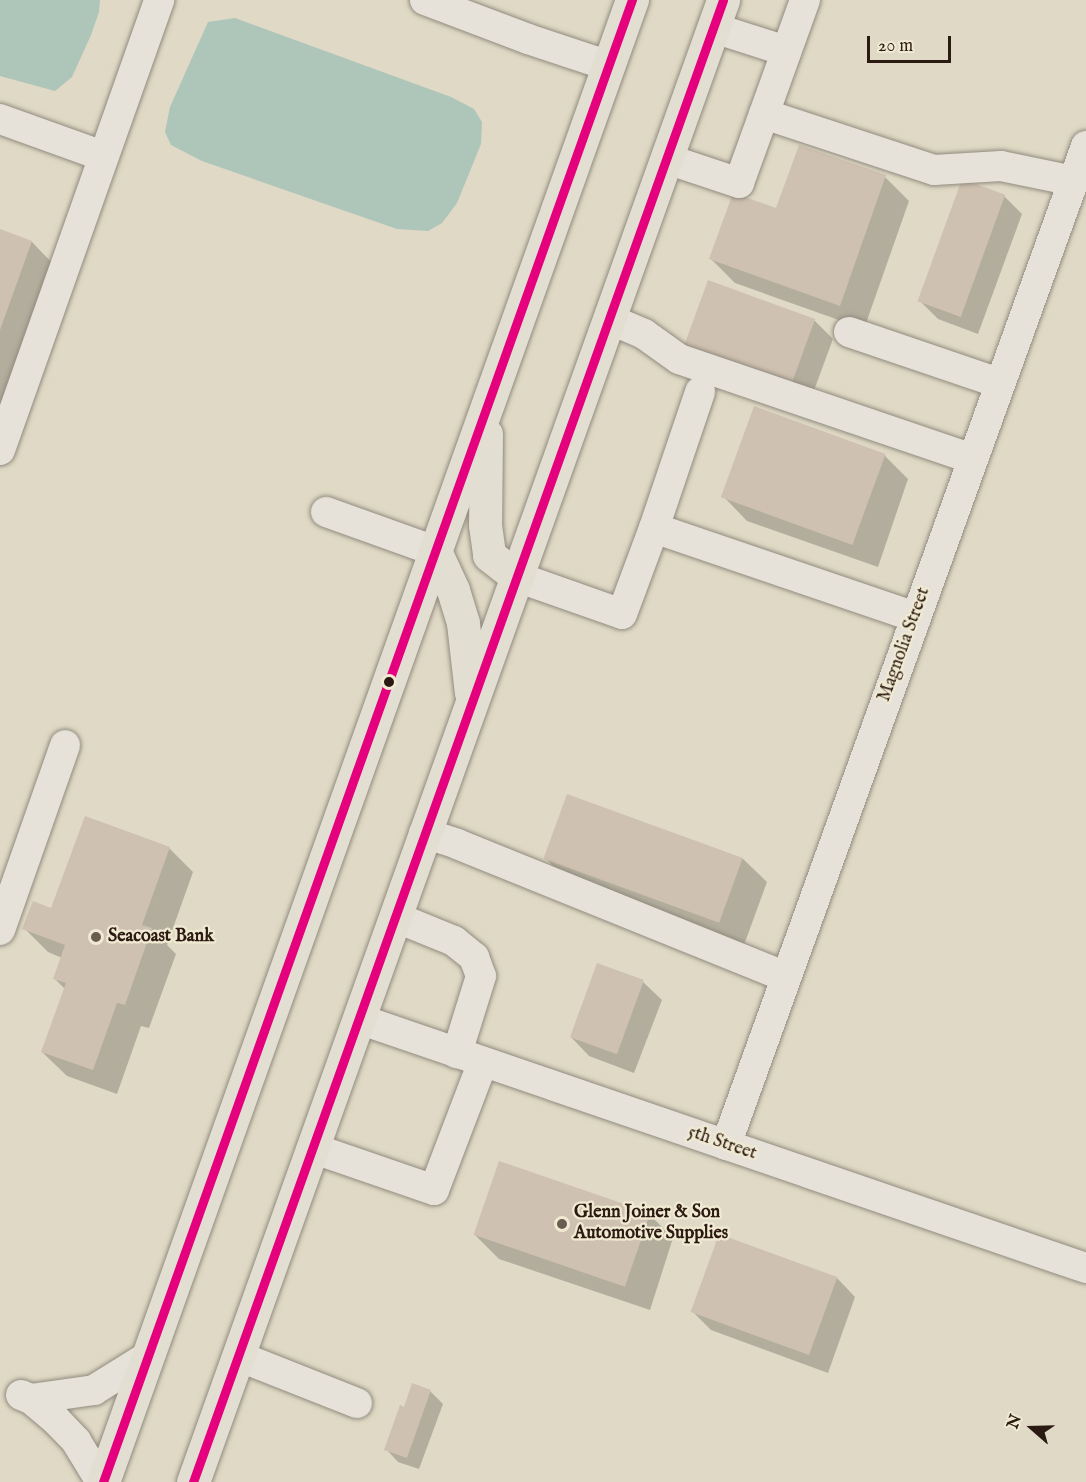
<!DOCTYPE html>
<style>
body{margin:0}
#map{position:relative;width:1086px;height:1482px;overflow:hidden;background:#dfd9c5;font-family:"IM FELL English",serif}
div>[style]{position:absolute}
.water>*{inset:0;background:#aec5ba}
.shadow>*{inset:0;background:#0003}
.building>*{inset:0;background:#cfc1b1;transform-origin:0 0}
.roads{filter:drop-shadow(0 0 2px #918b7f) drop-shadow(0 0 2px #918b7f)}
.minor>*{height:30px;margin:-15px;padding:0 15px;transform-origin:15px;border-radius:15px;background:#e6e2d9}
.highway>*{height:33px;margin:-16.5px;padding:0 16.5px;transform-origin:16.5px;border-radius:16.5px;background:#e2ded2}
.bus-1>*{height:9px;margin:-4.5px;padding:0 4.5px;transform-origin:4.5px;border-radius:4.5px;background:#e5007d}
.dots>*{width:16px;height:16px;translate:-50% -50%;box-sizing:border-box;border:3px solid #f1ead2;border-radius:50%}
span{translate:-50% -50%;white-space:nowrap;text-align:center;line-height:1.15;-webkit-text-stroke:4.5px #f1ead2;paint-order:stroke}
.street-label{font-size:18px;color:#2b1a11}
.poi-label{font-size:18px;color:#2b1a11;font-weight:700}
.left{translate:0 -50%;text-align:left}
.north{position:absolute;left:1002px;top:1398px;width:60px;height:60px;-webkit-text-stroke:4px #f1ead2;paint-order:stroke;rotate:290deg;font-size:16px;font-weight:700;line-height:24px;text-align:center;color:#2b1a11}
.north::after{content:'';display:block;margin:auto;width:21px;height:27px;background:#2b1a11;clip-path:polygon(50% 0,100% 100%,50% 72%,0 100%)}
.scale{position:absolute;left:867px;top:36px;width:84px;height:27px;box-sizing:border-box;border:3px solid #2b1a11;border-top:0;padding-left:8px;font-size:18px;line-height:21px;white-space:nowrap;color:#2b1a11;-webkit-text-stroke:4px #f1ead2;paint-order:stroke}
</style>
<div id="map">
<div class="water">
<i style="clip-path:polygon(0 0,100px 0,99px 12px,91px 35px,72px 77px,55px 91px,0 76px)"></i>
<i style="clip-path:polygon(235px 18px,451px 97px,474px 109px,482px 122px,481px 144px,457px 203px,442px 223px,428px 231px,397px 229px,202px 161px,171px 145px,165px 132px,170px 107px,208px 22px)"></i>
</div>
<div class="shadow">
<i style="clip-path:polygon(885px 177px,909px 201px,864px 329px,735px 283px,711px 259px,777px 210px)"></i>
<i style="clip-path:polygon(1004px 196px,1022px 214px,978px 334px,938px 319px,919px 300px)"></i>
<i style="clip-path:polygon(0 231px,32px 242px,56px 267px,0 422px)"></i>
<i style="clip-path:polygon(814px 320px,833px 339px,806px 412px,701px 373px)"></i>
<i style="clip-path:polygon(884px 455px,908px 479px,878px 567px,747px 521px,723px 496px)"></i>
<i style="clip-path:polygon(169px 848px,193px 872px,167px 945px,176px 954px,149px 1028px,141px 1026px,117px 1094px,67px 1076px,42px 1052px,65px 989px,55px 979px,62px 958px,48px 952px,24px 928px,51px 910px)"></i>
<i style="clip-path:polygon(742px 858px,767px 882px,744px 945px,570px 883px,546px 859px)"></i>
<i style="clip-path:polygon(643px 982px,662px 1000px,634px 1073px,589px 1056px,571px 1037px)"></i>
<i style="clip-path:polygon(649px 1214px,673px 1238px,650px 1310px,499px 1259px,475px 1235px)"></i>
<i style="clip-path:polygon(720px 1236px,837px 1278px,855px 1297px,828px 1373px,711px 1330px,693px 1312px)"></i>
<i style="clip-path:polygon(430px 1391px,443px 1404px,419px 1469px,398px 1462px,386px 1449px,405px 1409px)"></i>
</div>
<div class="building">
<i style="clip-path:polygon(799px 145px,886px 175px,840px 306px,709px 259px,733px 193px,776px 208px)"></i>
<i style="left:962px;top:179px;width:46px;height:130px;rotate:20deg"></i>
<i style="clip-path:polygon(0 229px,32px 241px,0 330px)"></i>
<i style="left:708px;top:280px;width:114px;height:80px;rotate:20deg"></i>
<i style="left:754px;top:406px;width:140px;height:97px;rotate:20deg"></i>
<i style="left:567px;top:794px;width:187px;height:69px;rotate:20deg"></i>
<i style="clip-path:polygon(85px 816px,170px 847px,142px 925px,152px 928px,125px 1005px,117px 1003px,93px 1070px,41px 1052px,66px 983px,53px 979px,65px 945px,22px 929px,33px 901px,51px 908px)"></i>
<i style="left:597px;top:963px;width:50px;height:79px;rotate:20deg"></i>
<i style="left:499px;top:1161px;width:160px;height:78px;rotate:19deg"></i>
<i style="left:719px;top:1234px;width:126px;height:83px;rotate:20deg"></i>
<i style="clip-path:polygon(412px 1383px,431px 1390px,407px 1458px,384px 1450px,400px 1405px,404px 1407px)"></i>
</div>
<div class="roads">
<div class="minor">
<i style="left:425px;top:0;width:110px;rotate:20.7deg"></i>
<i style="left:528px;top:39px;width:85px;rotate:18.4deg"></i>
<i style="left:805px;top:0;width:121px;rotate:109.8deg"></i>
<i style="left:764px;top:114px;width:179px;rotate:18.2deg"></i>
<i style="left:934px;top:170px;width:67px;rotate:-3.4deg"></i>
<i style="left:1001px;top:166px;width:75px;rotate:11.6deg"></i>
<i style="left:714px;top:28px;width:76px;rotate:17.7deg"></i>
<i style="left:0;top:119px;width:109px;rotate:19.8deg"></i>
<i style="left:667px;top:159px;width:76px;rotate:18.4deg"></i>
<i style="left:739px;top:183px;width:73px;rotate:-70.1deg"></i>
<i style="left:609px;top:319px;width:38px;rotate:23deg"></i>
<i style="left:644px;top:334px;width:43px;rotate:35.5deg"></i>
<i style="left:679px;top:359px;width:310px;rotate:18.8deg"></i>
<i style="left:849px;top:332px;width:158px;rotate:18.8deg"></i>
<i style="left:0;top:450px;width:477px;rotate:-70.5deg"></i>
<i style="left:326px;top:512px;width:116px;rotate:19.7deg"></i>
<i style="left:654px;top:528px;width:144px;rotate:-71.3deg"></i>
<i style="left:517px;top:577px;width:111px;rotate:19.4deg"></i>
<i style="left:622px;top:614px;width:92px;rotate:-69.6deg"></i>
<i style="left:654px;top:528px;width:276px;rotate:18.8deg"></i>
<i style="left:424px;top:833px;width:35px;rotate:18deg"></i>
<i style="left:457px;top:844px;width:355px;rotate:22deg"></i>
<i style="left:395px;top:917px;width:64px;rotate:22.1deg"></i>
<i style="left:454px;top:941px;width:26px;rotate:39deg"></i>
<i style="left:474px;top:957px;width:20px;rotate:70deg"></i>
<i style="left:481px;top:976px;width:81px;rotate:107.3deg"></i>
<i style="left:0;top:930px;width:196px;rotate:-70.6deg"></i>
<i style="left:359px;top:1019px;width:768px;rotate:18.91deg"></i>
<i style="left:726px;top:1145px;width:1062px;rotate:-70.18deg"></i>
<i style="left:312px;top:1148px;width:129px;rotate:19deg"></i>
<i style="left:434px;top:1190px;width:137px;rotate:-69.1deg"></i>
<i style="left:238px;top:1356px;width:128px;rotate:21.6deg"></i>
<i style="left:21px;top:1395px;width:11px;rotate:22deg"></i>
<i style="left:31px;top:1399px;width:33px;rotate:40deg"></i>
<i style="left:56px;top:1420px;width:29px;rotate:46deg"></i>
<i style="left:76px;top:1441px;width:48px;rotate:58.6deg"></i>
<i style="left:31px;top:1399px;width:64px;rotate:-8.1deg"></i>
<i style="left:94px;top:1390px;width:62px;rotate:-31.9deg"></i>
</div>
<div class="highway">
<i style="left:486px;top:434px;width:91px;rotate:90.6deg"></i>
<i style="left:485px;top:525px;width:30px;rotate:82deg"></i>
<i style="left:489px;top:555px;width:36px;rotate:38deg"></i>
<i style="left:435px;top:551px;width:43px;rotate:65.2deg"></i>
<i style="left:453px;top:590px;width:34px;rotate:73deg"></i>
<i style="left:463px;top:623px;width:70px;rotate:83.5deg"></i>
<i style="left:103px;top:1482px;width:1574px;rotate:-70.36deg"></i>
<i style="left:193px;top:1482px;width:1574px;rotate:-70.32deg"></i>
</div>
</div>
<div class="bus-1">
<i style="left:103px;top:1482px;width:1574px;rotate:-70.36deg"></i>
<i style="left:193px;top:1482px;width:1574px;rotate:-70.32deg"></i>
</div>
<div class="dots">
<i style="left:389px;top:682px;background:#2b1a11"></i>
<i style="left:96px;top:937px;background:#6a5d50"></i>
<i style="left:562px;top:1224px;background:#6a5d50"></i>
</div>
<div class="street-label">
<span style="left:905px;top:645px;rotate:-70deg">Magnolia Street</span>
<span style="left:722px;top:1144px;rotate:19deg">5th Street</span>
</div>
<div class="poi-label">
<span class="left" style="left:108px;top:937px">Seacoast Bank</span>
<span class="left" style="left:574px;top:1224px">Glenn Joiner &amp; Son<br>Automotive Supplies</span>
</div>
<div class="north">N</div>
<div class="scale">20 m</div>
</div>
